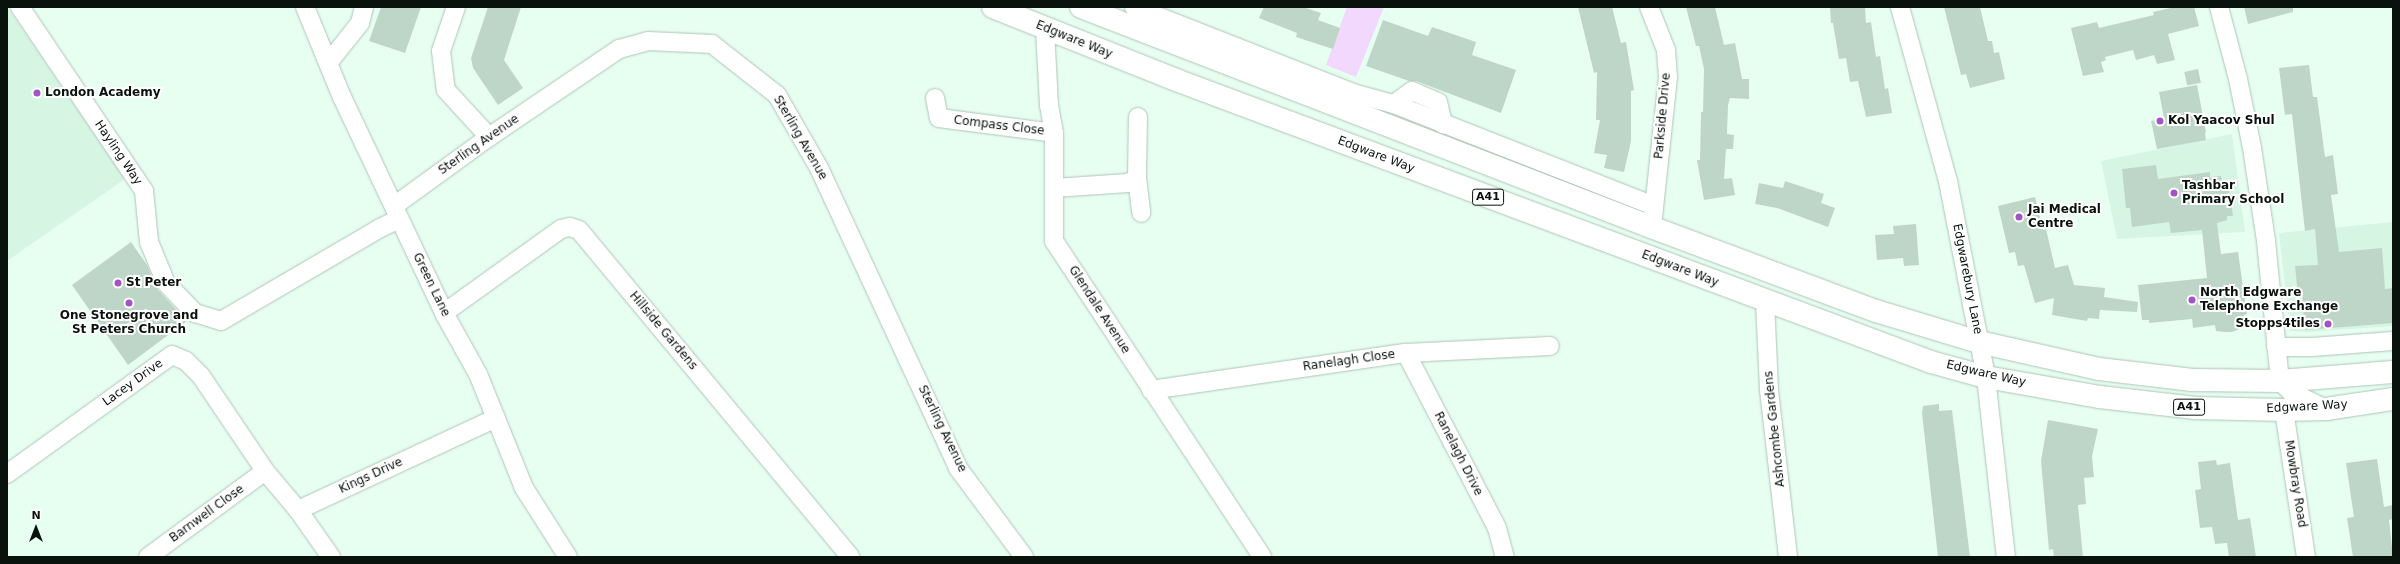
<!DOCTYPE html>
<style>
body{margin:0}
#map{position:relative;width:2400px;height:564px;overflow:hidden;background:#e7fff1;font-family:"DejaVu Sans",sans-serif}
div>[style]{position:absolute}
.built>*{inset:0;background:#d6f5e3}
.green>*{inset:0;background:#f1d8fc}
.building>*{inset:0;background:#bed6c8;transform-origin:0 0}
.roads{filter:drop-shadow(0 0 1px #aec5b8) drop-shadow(0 0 1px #aec5b8)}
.street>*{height:18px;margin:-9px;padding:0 9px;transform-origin:9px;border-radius:9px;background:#fff}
.highway>*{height:22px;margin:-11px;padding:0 11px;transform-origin:11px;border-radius:11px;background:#fff}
.dots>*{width:11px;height:11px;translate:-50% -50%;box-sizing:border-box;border:2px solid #fff;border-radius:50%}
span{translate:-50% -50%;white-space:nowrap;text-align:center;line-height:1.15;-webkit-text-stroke:4px #fff;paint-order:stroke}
.shield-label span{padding:1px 3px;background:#fff;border:1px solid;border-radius:3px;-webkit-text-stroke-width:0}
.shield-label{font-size:11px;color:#09120d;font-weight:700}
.street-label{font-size:12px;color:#09120d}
.poi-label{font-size:12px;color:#09120d;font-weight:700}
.left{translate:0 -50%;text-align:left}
.right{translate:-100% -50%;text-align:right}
.frame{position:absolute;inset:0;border:8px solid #09120d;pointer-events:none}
.north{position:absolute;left:16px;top:508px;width:40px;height:40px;-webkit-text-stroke:3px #fff;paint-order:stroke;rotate:0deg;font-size:11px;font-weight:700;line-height:16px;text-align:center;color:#09120d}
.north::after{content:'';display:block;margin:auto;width:14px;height:18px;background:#09120d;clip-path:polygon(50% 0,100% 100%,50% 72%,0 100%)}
</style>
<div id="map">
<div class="built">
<i style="clip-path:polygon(7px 7px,125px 179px,7px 261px)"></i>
<i style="clip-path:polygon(2232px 134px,2245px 232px,2117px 239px,2101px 161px)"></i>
<i style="clip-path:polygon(2393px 222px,2393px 326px,2308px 332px,2290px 331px,2279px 233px)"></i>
</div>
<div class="green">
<i style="clip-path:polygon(1347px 7px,1384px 7px,1356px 77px,1326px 65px)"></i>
</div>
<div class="building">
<i style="clip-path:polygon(381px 7px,421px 7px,405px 53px,369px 41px)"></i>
<i style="clip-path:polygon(488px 7px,521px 7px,504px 60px,523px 88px,498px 105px,473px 68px,471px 58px)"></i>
<i style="clip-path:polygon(1264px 7px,1303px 7px,1321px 13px,1318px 20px,1340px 28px,1333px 49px,1296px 37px,1297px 33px,1259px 18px)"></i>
<i style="clip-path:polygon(1578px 7px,1612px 7px,1621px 43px,1626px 42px,1634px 90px,1631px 91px,1631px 141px,1624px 172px,1604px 168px,1607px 155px,1594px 153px,1600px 120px,1596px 120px,1597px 72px,1594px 73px)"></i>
<i style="clip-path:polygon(1686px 7px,1715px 7px,1724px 45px,1735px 43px,1742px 79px,1749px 79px,1749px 99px,1730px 98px,1728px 105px,1727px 134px,1734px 135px,1733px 149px,1726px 149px,1724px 179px,1732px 178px,1735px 195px,1704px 200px,1697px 160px,1700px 160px,1701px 112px,1703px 112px,1704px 69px,1699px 46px,1696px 46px)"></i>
<i style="clip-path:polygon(1830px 7px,1865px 7px,1866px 23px,1871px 22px,1876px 57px,1880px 56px,1885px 89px,1888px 88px,1892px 113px,1866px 117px,1858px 81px,1850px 82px,1846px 58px,1839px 59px,1833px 23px,1831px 23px)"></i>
<i style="clip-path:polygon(1944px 7px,1980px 7px,1988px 41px,1992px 41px,1994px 53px,1999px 52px,2005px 79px,1970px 88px,1966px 74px,1961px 75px)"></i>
<i style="clip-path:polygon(2175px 7px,2194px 7px,2199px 26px,2168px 34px,2175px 60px,2157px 64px,2154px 55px,2136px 60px,2133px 50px,2105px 57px,2106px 60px,2101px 62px,2104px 72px,2083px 76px,2071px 28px,2097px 22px,2099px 28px,2154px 15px,2153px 12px)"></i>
<i style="clip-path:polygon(2244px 7px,2293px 7px,2293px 12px,2248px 24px)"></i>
<i style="clip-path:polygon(1383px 20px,1428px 36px,1432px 27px,1476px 42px,1472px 55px,1516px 70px,1501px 113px,1416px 81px,1409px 81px,1366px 66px)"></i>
<i style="clip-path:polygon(2309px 65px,2313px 97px,2317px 97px,2325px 157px,2333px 155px,2338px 194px,2331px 195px,2339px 252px,2382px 248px,2385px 289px,2393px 288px,2393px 323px,2305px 330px,2302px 294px,2298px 294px,2295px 266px,2318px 265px,2315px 229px,2305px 231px,2292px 114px,2285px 115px,2279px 68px)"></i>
<i style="left:2198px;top:69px;width:14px;height:14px;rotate:78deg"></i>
<i style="clip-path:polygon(2197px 85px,2206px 132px,2205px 133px,2206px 140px,2157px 149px,2151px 121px,2164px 118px,2159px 92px)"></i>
<i style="clip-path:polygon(2156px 165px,2158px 179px,2210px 172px,2210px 177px,2221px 176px,2222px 180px,2228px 180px,2233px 216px,2227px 216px,2227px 220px,2217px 223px,2221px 254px,2238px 252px,2247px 314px,2244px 315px,2245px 327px,2232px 332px,2224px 332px,2216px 331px,2215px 325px,2193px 328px,2192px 319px,2149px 323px,2149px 320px,2142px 320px,2138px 285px,2207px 278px,2202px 230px,2171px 233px,2169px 222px,2132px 227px,2130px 208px,2126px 208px,2122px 169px)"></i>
<i style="clip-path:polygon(1785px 181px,1824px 194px,1821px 203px,1835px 208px,1828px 227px,1777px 208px,1755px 204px,1759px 183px,1783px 188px)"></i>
<i style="clip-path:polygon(2035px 197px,2043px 230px,2046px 229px,2055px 268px,2068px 265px,2074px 285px,2105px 288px,2104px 297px,2138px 302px,2137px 312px,2100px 310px,2099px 319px,2088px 318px,2087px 321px,2052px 315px,2054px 298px,2035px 303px,2024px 265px,2018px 266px,2015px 252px,2009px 253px,1998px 206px)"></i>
<i style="clip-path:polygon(1916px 224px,1919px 265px,1904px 266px,1903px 258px,1877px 260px,1875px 235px,1894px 234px,1893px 226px)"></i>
<i style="clip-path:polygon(131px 242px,147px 265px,158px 290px,187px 321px,128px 365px,72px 285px)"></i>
<i style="clip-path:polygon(1939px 404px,1939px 411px,1952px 410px,1970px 557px,1938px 557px,1922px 413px,1923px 406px)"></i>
<i style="clip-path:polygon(2048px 420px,2098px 429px,2092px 456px,2094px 477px,2084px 478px,2086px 504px,2078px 505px,2083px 557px,2054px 557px,2053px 549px,2049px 550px,2041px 461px)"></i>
<i style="clip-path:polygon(2377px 459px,2384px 507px,2393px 505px,2393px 519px,2389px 520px,2393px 557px,2353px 557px,2347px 518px,2354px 517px,2346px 463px)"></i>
<i style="clip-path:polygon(2216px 460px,2217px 465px,2230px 463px,2238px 520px,2250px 518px,2256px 557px,2229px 557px,2227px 543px,2215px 544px,2212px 527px,2200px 528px,2195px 490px,2201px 489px,2198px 462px)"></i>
</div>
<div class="roads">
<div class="street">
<i style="left:20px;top:7px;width:222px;rotate:56deg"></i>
<i style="left:144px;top:191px;width:51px;rotate:84.4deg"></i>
<i style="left:149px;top:242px;width:44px;rotate:67.5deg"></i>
<i style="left:166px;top:283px;width:42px;rotate:46deg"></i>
<i style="left:195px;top:313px;width:27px;rotate:17deg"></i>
<i style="left:221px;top:321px;width:184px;rotate:-30.3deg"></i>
<i style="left:380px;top:228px;width:21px;rotate:-25deg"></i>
<i style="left:305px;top:7px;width:97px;rotate:67.7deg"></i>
<i style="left:342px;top:97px;width:239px;rotate:64.7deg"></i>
<i style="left:444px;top:313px;width:70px;rotate:60.9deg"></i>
<i style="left:478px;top:374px;width:123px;rotate:68deg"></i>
<i style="left:524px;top:488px;width:82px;rotate:57.5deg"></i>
<i style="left:456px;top:7px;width:46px;rotate:108.8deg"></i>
<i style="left:441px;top:51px;width:39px;rotate:83deg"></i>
<i style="left:446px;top:90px;width:64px;rotate:47.5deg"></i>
<i style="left:1134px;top:7px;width:238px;rotate:21.4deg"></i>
<i style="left:1356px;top:94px;width:39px;rotate:15deg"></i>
<i style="left:1394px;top:104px;width:279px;rotate:21.4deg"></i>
<i style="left:1649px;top:7px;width:46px;rotate:68.4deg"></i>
<i style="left:1666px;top:50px;width:27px;rotate:86deg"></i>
<i style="left:1668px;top:77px;width:141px;rotate:96.1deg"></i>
<i style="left:1900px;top:7px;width:180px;rotate:74.6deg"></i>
<i style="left:1948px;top:181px;width:200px;rotate:79deg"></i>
<i style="left:1986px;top:377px;width:181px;rotate:83.7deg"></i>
<i style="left:2219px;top:7px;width:74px;rotate:75.2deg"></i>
<i style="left:2238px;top:79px;width:70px;rotate:78.5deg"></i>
<i style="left:2252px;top:148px;width:94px;rotate:81.4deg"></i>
<i style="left:2266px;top:241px;width:141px;rotate:84.3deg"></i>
<i style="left:2280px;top:381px;width:16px;rotate:45deg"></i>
<i style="left:2291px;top:392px;width:39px;rotate:26deg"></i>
<i style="left:1045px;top:29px;width:76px;rotate:87deg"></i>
<i style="left:1049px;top:105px;width:28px;rotate:80deg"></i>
<i style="left:1054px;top:133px;width:108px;rotate:90deg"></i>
<i style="left:1054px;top:241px;width:378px;rotate:56.6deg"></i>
<i style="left:329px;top:62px;width:50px;rotate:-51.5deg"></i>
<i style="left:360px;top:23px;width:16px;rotate:-76deg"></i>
<i style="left:935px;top:98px;width:20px;rotate:79deg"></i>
<i style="left:939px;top:118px;width:116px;rotate:7.4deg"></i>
<i style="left:1394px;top:104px;width:22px;rotate:-36deg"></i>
<i style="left:1412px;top:91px;width:28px;rotate:23deg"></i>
<i style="left:1438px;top:102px;width:23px;rotate:77deg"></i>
<i style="left:1137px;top:178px;width:35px;rotate:83deg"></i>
<i style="left:1054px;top:188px;width:74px;rotate:-3.9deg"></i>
<i style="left:1128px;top:183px;width:10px;rotate:-29deg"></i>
<i style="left:1137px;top:178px;width:61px;rotate:-89.1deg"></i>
<i style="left:394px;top:206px;width:117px;rotate:-36deg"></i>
<i style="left:489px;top:137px;width:157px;rotate:-34.1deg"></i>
<i style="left:619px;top:49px;width:30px;rotate:-15deg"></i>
<i style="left:648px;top:41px;width:64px;rotate:2.7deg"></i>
<i style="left:712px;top:44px;width:83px;rotate:38.1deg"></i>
<i style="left:777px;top:95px;width:84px;rotate:60.1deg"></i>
<i style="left:819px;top:168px;width:331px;rotate:65.1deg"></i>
<i style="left:958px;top:468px;width:111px;rotate:53.4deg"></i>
<i style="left:1765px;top:301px;width:89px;rotate:87.4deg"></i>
<i style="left:1769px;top:390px;width:168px;rotate:83.5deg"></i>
<i style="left:444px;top:313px;width:144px;rotate:-35.7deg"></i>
<i style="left:561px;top:229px;width:9px;rotate:-13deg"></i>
<i style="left:570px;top:227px;width:9px;rotate:18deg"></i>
<i style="left:579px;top:230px;width:425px;rotate:50.3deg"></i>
<i style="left:2276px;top:347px;width:36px"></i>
<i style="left:2312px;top:347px;width:81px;rotate:-4.2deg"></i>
<i style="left:1406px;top:353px;width:197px;rotate:62.5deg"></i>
<i style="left:1497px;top:528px;width:30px;rotate:75deg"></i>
<i style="left:1151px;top:390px;width:258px;rotate:-8.3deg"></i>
<i style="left:1406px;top:353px;width:144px;rotate:-2.8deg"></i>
<i style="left:2284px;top:410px;width:149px;rotate:81.5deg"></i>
<i style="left:7px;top:474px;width:203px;rotate:-35.8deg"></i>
<i style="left:172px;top:355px;width:15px;rotate:23deg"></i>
<i style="left:186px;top:361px;width:21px;rotate:45deg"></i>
<i style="left:201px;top:376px;width:115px;rotate:56deg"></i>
<i style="left:265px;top:471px;width:51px;rotate:49.8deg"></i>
<i style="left:148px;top:557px;width:145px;rotate:-36.3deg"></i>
<i style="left:331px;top:557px;width:57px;rotate:-125.1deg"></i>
<i style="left:298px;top:510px;width:218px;rotate:-24.9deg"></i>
</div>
<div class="highway">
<i style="left:993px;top:7px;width:197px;rotate:21.7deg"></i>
<i style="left:1176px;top:80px;width:806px;rotate:20.48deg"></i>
<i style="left:1931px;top:362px;width:57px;rotate:15.3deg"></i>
<i style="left:1986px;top:377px;width:116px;rotate:10deg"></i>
<i style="left:2100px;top:397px;width:96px;rotate:6.6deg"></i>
<i style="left:2195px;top:408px;width:89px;rotate:1.3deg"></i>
<i style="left:2284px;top:410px;width:42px;rotate:-1.4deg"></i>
<i style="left:2326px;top:409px;width:68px;rotate:-8.5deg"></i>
<i style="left:1081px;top:7px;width:611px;rotate:21.1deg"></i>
<i style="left:1651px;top:227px;width:240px;rotate:20.5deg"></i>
<i style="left:1876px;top:311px;width:108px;rotate:16.8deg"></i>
<i style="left:1979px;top:342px;width:123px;rotate:12.7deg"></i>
<i style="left:2099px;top:369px;width:94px;rotate:6.7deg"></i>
<i style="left:2192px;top:380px;width:88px;rotate:0.7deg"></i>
<i style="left:2280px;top:381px;width:113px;rotate:-4.6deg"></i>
</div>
</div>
<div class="dots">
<i style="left:37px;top:93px;background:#a453c4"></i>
<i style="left:2160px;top:121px;background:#a453c4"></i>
<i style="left:2174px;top:193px;background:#a453c4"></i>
<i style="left:2019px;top:217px;background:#a453c4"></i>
<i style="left:118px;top:283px;background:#a453c4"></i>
<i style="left:2192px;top:300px;background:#a453c4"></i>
<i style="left:129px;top:303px;background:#a453c4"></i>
<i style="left:2328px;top:324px;background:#a453c4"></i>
</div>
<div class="shield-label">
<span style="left:1488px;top:197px">A41</span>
<span style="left:2189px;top:407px">A41</span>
</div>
<div class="street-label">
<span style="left:1074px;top:40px;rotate:22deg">Edgware Way</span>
<span style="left:1663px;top:116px;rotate:-85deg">Parkside Drive</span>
<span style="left:999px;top:126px;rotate:7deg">Compass Close</span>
<span style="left:800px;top:138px;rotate:60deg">Sterling Avenue</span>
<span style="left:479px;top:145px;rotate:-35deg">Sterling Avenue</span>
<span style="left:118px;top:153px;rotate:56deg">Hayling Way</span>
<span style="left:1376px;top:155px;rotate:21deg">Edgware Way</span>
<span style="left:1680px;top:269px;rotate:21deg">Edgware Way</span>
<span style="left:1967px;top:279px;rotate:79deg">Edgwarebury Lane</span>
<span style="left:431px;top:285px;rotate:64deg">Green Lane</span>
<span style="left:1099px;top:310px;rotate:57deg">Glendale Avenue</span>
<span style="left:663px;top:331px;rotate:50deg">Hillside Gardens</span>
<span style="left:1349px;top:361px;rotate:-8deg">Ranelagh Close</span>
<span style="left:1986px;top:374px;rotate:13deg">Edgware Way</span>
<span style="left:133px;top:383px;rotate:-36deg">Lacey Drive</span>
<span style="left:2307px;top:407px;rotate:-3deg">Edgware Way</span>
<span style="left:942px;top:429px;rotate:64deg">Sterling Avenue</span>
<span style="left:1775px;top:429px;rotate:-96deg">Ashcombe Gardens</span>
<span style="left:1458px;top:454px;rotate:63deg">Ranelagh Drive</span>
<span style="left:371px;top:476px;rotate:-25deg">Kings Drive</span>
<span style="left:2295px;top:484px;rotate:81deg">Mowbray Road</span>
<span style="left:207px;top:514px;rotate:-36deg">Barnwell Close</span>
</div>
<div class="poi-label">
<span class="left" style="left:45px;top:93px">London Academy</span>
<span class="left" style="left:2168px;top:121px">Kol Yaacov Shul</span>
<span class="left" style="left:2182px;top:193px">Tashbar<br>Primary School</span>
<span class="left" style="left:2028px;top:217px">Jai Medical<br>Centre</span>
<span class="left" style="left:126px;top:283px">St Peter</span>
<span class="left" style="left:2200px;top:300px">North Edgware<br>Telephone Exchange</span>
<span style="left:129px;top:323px">One Stonegrove and<br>St Peters Church</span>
<span class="right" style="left:2320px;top:324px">Stopps4tiles</span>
</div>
<div class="frame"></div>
<div class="north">N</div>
</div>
